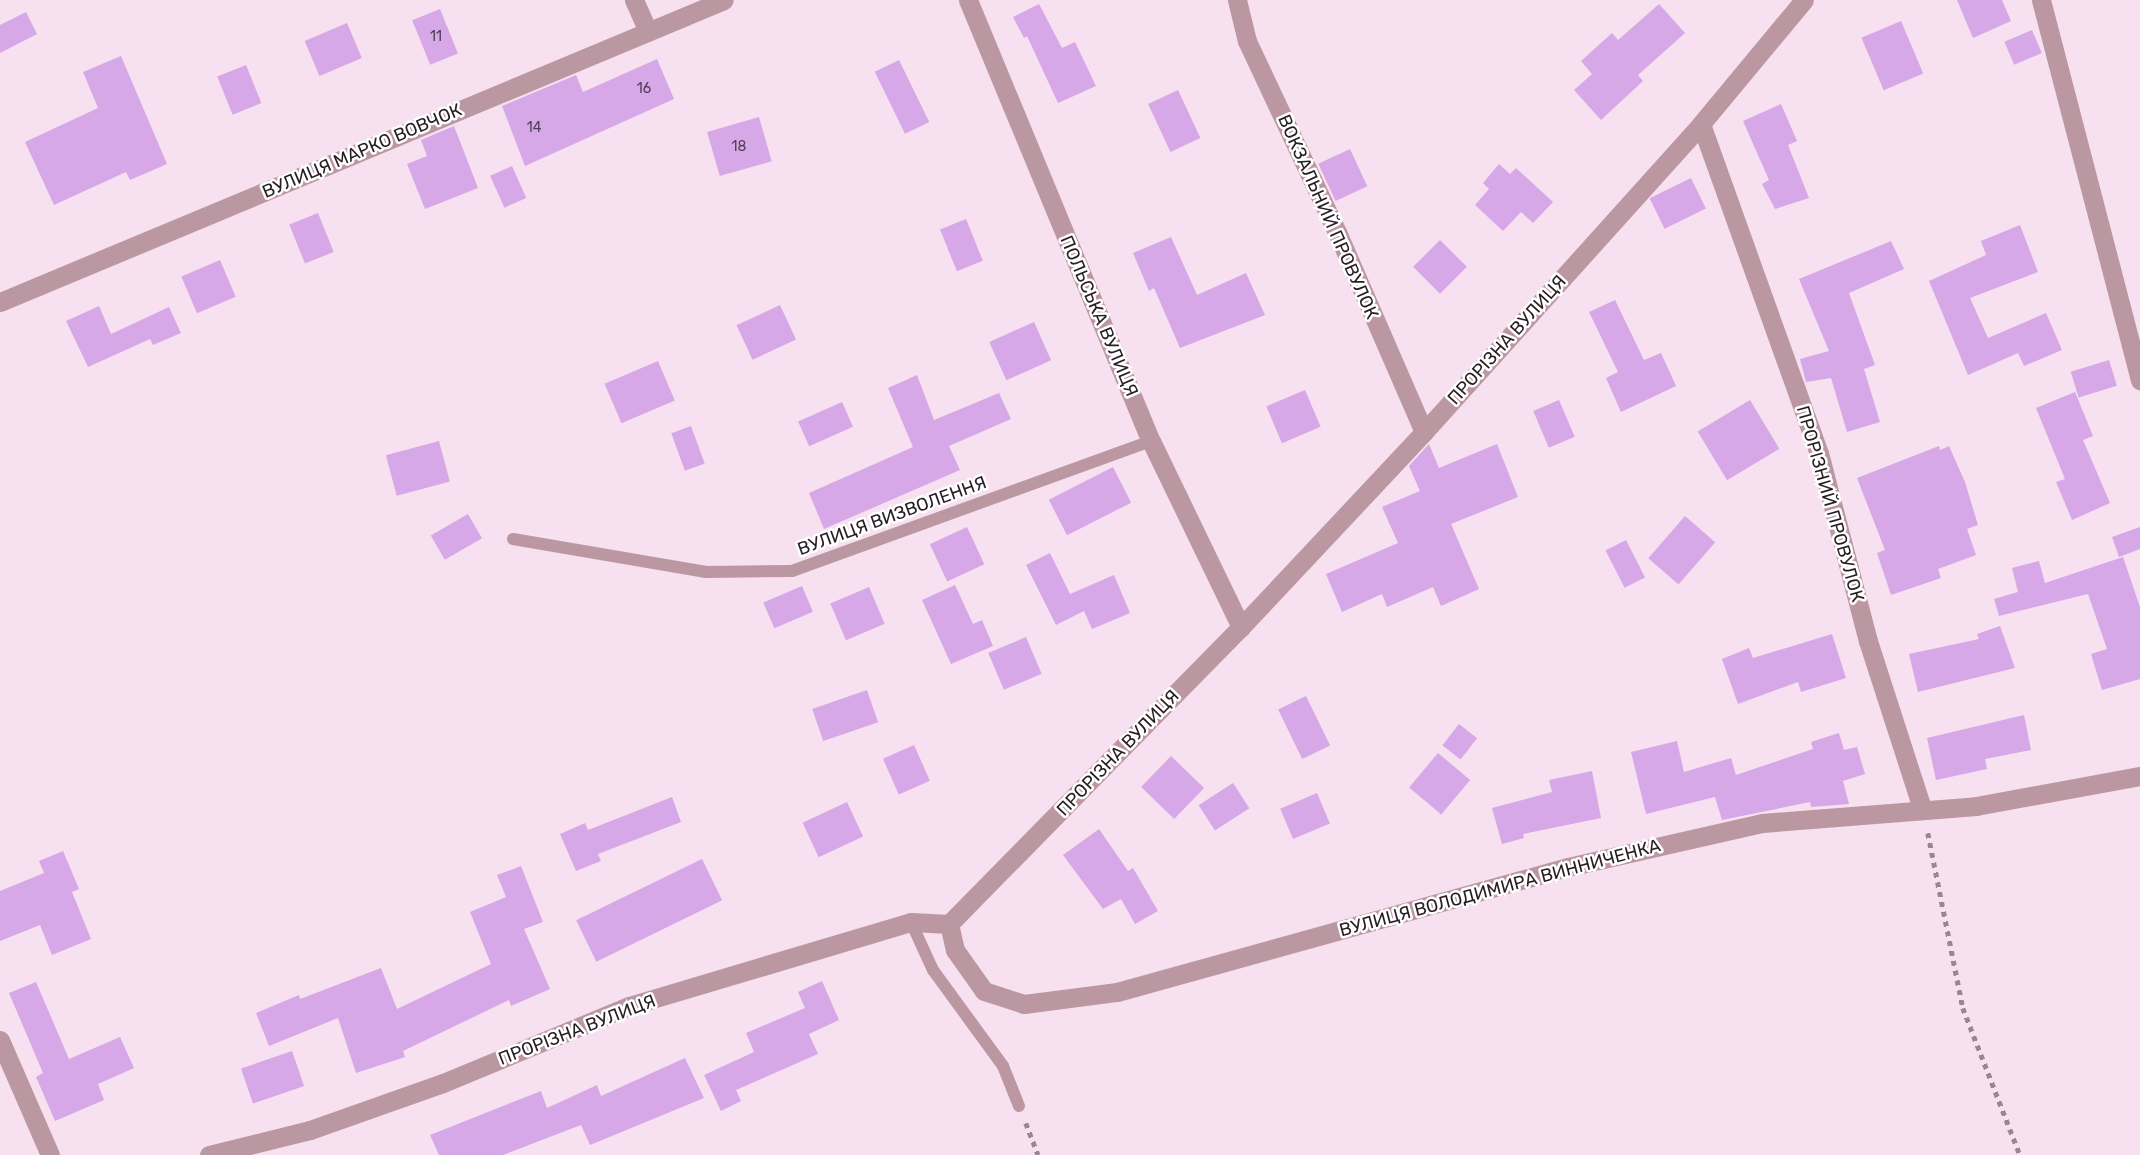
<!DOCTYPE html>
<meta charset="utf-8">
<style>
body{margin:0}
#map{position:relative;width:2140px;height:1155px;overflow:hidden;background:#f7e0ef;font-family:Rubik,sans-serif}
div>[style]{position:absolute}
.building>*{inset:0;background:#d6a8e7;transform-origin:0 0}
.path>*{height:4.5px;margin-top:-2.25px;transform-origin:0;background:repeating-linear-gradient(90deg,#988792 0 5px,transparent 0 10px)}
.service>*{height:12px;margin:-6px;padding:0 6px;transform-origin:6px;border-radius:6px;background:#bb97a2}
.minor>*{height:19px;margin:-9.5px;padding:0 9.5px;transform-origin:9.5px;border-radius:9.5px;background:#bb97a2}
span{translate:-50% -50%;white-space:nowrap;text-align:center;line-height:1.15;-webkit-text-stroke:5px #fff;paint-order:stroke}
.number-label{font-size:14px;color:#524054}
.number-label span{-webkit-text-stroke-width:0}
.street-label{font-size:18px;color:#261e23}
</style>
<div id="map">
<div class="building">
<i style="clip-path:polygon(1957px 0,2002px 0,2011px 21px,1973px 38px)"></i>
<i style="clip-path:polygon(1039px 4px,1062px 48px,1075px 42px,1096px 86px,1058px 103px,1027px 36px,1024px 38px,1013px 17px)"></i>
<i style="clip-path:polygon(1659px 4px,1685px 33px,1638px 75px,1643px 81px,1601px 120px,1574px 90px,1592px 74px,1581px 61px,1612px 33px,1618px 40px)"></i>
<i style="left:440px;top:9px;width:48px;height:30px;rotate:68deg"></i>
<i style="clip-path:polygon(26px 12px,37px 34px,0 53px,0 25px)"></i>
<i style="left:1901px;top:21px;width:57px;height:43px;rotate:67deg"></i>
<i style="left:347px;top:23px;width:38px;height:46px;rotate:67deg"></i>
<i style="left:2032px;top:30px;width:25px;height:30px;rotate:67deg"></i>
<i style="clip-path:polygon(121px 56px,167px 164px,130px 180px,126px 172px,54px 205px,25px 142px,98px 108px,83px 72px)"></i>
<i style="clip-path:polygon(657px 59px,674px 99px,525px 166px,502px 106px,576px 75px,583px 92px)"></i>
<i style="left:899px;top:60px;width:69px;height:27px;rotate:64deg"></i>
<i style="left:246px;top:65px;width:41px;height:31px;rotate:68deg"></i>
<i style="left:1178px;top:90px;width:53px;height:33px;rotate:65deg"></i>
<i style="clip-path:polygon(1781px 104px,1797px 141px,1788px 145px,1809px 198px,1775px 209px,1762px 184px,1769px 180px,1743px 121px)"></i>
<i style="left:759px;top:117px;width:46px;height:54px;rotate:74deg"></i>
<i style="clip-path:polygon(454px 126px,478px 188px,425px 209px,407px 164px,427px 156px,421px 140px)"></i>
<i style="left:1350px;top:149px;width:41px;height:35px;rotate:65deg"></i>
<i style="clip-path:polygon(1499px 164px,1510px 174px,1516px 168px,1553px 202px,1533px 223px,1521px 212px,1503px 231px,1475px 205px,1489px 189px,1483px 183px)"></i>
<i style="left:512px;top:166px;width:35px;height:24px;rotate:66deg"></i>
<i style="left:1691px;top:178px;width:34px;height:46px;rotate:64deg"></i>
<i style="left:318px;top:213px;width:42px;height:31px;rotate:68deg"></i>
<i style="left:966px;top:219px;width:45px;height:28px;rotate:68deg"></i>
<i style="clip-path:polygon(2020px 225px,2038px 272px,1970px 298px,1988px 338px,2046px 313px,2062px 350px,2024px 366px,2018px 353px,1968px 375px,1929px 281px,1986px 255px,1981px 241px)"></i>
<i style="clip-path:polygon(1171px 237px,1197px 295px,1246px 273px,1265px 315px,1180px 348px,1154px 288px,1149px 291px,1133px 253px)"></i>
<i style="left:1440px;top:240px;width:38px;height:38px;rotate:45deg"></i>
<i style="clip-path:polygon(1891px 241px,1904px 269px,1849px 293px,1875px 365px,1864px 369px,1880px 422px,1847px 432px,1831px 378px,1806px 382px,1800px 359px,1829px 351px,1799px 279px)"></i>
<i style="left:220px;top:260px;width:40px;height:42px;rotate:67deg"></i>
<i style="clip-path:polygon(1615px 300px,1644px 360px,1661px 353px,1676px 386px,1621px 412px,1606px 378px,1618px 372px,1589px 312px)"></i>
<i style="left:780px;top:305px;width:38px;height:48px;rotate:65deg"></i>
<i style="clip-path:polygon(99px 306px,111px 334px,169px 307px,181px 333px,153px 345px,150px 339px,88px 367px,66px 321px)"></i>
<i style="left:1034px;top:322px;width:42px;height:49px;rotate:66deg"></i>
<i style="left:2109px;top:360px;width:27px;height:40px;rotate:73deg"></i>
<i style="left:658px;top:361px;width:43px;height:58px;rotate:67deg"></i>
<i style="clip-path:polygon(917px 375px,934px 420px,999px 393px,1011px 419px,949px 446px,960px 470px,824px 529px,809px 493px,913px 447px,888px 388px)"></i>
<i style="left:1305px;top:390px;width:40px;height:42px;rotate:67deg"></i>
<i style="clip-path:polygon(2075px 392px,2093px 436px,2083px 440px,2110px 503px,2072px 520px,2056px 482px,2065px 479px,2036px 408px)"></i>
<i style="left:1559px;top:400px;width:40px;height:28px;rotate:67deg"></i>
<i style="left:1750px;top:400px;width:57px;height:61px;rotate:59deg"></i>
<i style="left:842px;top:402px;width:27px;height:48px;rotate:66deg"></i>
<i style="left:691px;top:426px;width:40px;height:21px;rotate:70deg"></i>
<i style="left:439px;top:441px;width:42px;height:55px;rotate:75deg"></i>
<i style="clip-path:polygon(1429px 444px,1439px 468px,1497px 444px,1518px 497px,1451px 524px,1479px 589px,1441px 606px,1433px 587px,1387px 607px,1382px 594px,1342px 612px,1326px 574px,1398px 543px,1382px 507px,1420px 491px,1409px 466px)"></i>
<i style="clip-path:polygon(1939px 446px,1940px 450px,1949px 446px,1965px 482px,1978px 525px,1967px 529px,1976px 555px,1938px 569px,1941px 578px,1891px 595px,1877px 553px,1885px 550px,1857px 478px)"></i>
<i style="left:1113px;top:467px;width:40px;height:72px;rotate:63deg"></i>
<i style="left:468px;top:514px;width:28px;height:43px;rotate:60deg"></i>
<i style="left:1685px;top:516px;width:40px;height:56px;rotate:41deg"></i>
<i style="left:967px;top:527px;width:41px;height:41px;rotate:65deg"></i>
<i style="clip-path:polygon(2140px 527px,2140px 549px,2119px 557px,2112px 537px)"></i>
<i style="left:1626px;top:540px;width:42px;height:23px;rotate:63deg"></i>
<i style="clip-path:polygon(1050px 553px,1070px 594px,1114px 575px,1130px 613px,1092px 629px,1084px 611px,1056px 625px,1026px 565px)"></i>
<i style="clip-path:polygon(2123px 557px,2140px 607px,2140px 679px,2102px 690px,2091px 654px,2107px 649px,2088px 594px,1999px 616px,1994px 599px,2018px 592px,2012px 568px,2039px 561px,2045px 583px)"></i>
<i style="clip-path:polygon(955px 585px,973px 624px,982px 620px,993px 646px,951px 664px,922px 600px)"></i>
<i style="left:802px;top:586px;width:28px;height:42px;rotate:67deg"></i>
<i style="left:869px;top:587px;width:40px;height:42px;rotate:67deg"></i>
<i style="clip-path:polygon(2000px 626px,2015px 668px,1918px 692px,1909px 654px,1979px 639px,1977px 634px)"></i>
<i style="clip-path:polygon(1832px 634px,1846px 678px,1801px 692px,1798px 682px,1738px 704px,1722px 659px,1749px 648px,1753px 658px)"></i>
<i style="left:1026px;top:637px;width:40px;height:41px;rotate:67deg"></i>
<i style="left:867px;top:690px;width:34px;height:58px;rotate:71deg"></i>
<i style="left:1306px;top:696px;width:55px;height:31px;rotate:64deg"></i>
<i style="clip-path:polygon(2024px 715px,2031px 750px,1985px 759px,1987px 769px,1936px 780px,1927px 738px)"></i>
<i style="left:1459px;top:724px;width:23px;height:27px;rotate:38deg"></i>
<i style="clip-path:polygon(1839px 733px,1844px 750px,1857px 747px,1865px 774px,1843px 781px,1849px 804px,1811px 807px,1810px 802px,1722px 820px,1715px 797px,1646px 814px,1631px 752px,1677px 741px,1684px 772px,1731px 758px,1736px 775px,1813px 749px,1811px 742px)"></i>
<i style="left:914px;top:745px;width:39px;height:34px;rotate:66deg"></i>
<i style="left:1438px;top:753px;width:42px;height:45px;rotate:40deg"></i>
<i style="left:1171px;top:756px;width:46px;height:43px;rotate:44deg"></i>
<i style="clip-path:polygon(1592px 771px,1601px 818px,1523px 834px,1524px 838px,1502px 844px,1492px 808px,1552px 792px,1549px 780px)"></i>
<i style="left:1233px;top:783px;width:30px;height:41px;rotate:57deg"></i>
<i style="left:1317px;top:793px;width:33px;height:40px;rotate:67deg"></i>
<i style="clip-path:polygon(672px 797px,681px 822px,598px 854px,601px 861px,576px 871px,560px 834px,585px 823px,588px 830px)"></i>
<i style="left:847px;top:802px;width:38px;height:49px;rotate:65deg"></i>
<i style="clip-path:polygon(1099px 829px,1128px 871px,1133px 868px,1158px 911px,1135px 924px,1121px 899px,1103px 909px,1063px 855px)"></i>
<i style="clip-path:polygon(63px 851px,79px 889px,72px 892px,91px 939px,52px 955px,40px 925px,0 941px,0 891px,44px 873px,39px 861px)"></i>
<i style="left:702px;top:859px;width:46px;height:140px;rotate:64deg"></i>
<i style="clip-path:polygon(521px 866px,543px 922px,524px 929px,550px 989px,511px 1006px,509px 1000px,403px 1051px,405px 1057px,356px 1073px,338px 1018px,269px 1046px,256px 1013px,299px 995px,300px 999px,381px 968px,397px 1009px,491px 964px,470px 912px,506px 897px,497px 875px)"></i>
<i style="clip-path:polygon(822px 981px,839px 1020px,809px 1034px,818px 1054px,736px 1090px,741px 1101px,721px 1111px,704px 1075px,754px 1052px,746px 1033px,805px 1008px,798px 992px)"></i>
<i style="clip-path:polygon(36px 982px,69px 1059px,120px 1037px,134px 1068px,98px 1084px,104px 1100px,55px 1121px,36px 1077px,43px 1073px,9px 993px)"></i>
<i style="left:292px;top:1051px;width:37px;height:54px;rotate:71deg"></i>
<i style="clip-path:polygon(685px 1058px,704px 1098px,590px 1145px,581px 1125px,503px 1155px,439px 1155px,430px 1135px,541px 1091px,547px 1108px,597px 1085px,601px 1096px)"></i>
</div>
<div class="path">
<i style="left:1928px;top:833px;width:178px;rotate:78.7deg"></i>
<i style="left:1963px;top:1008px;width:158px;rotate:68.8deg"></i>
<i style="left:1026px;top:1123px;width:34px;rotate:69deg"></i>
</div>
<div class="service">
<i style="left:513px;top:539px;width:196px;rotate:9.7deg"></i>
<i style="left:706px;top:572px;width:86px;rotate:-0.7deg"></i>
<i style="left:792px;top:571px;width:382px;rotate:-19.9deg"></i>
<i style="left:911px;top:922px;width:53px;rotate:65.4deg"></i>
<i style="left:933px;top:970px;width:119px;rotate:53.9deg"></i>
<i style="left:1003px;top:1066px;width:43px;rotate:68.2deg"></i>
</div>
<div class="minor">
<i style="left:634px;top:0;width:34px;rotate:66deg"></i>
<i style="left:968px;top:0;width:477px;rotate:67.5deg"></i>
<i style="left:1151px;top:441px;width:207px;rotate:64.2deg"></i>
<i style="left:1237px;top:0;width:42px;rotate:76.3deg"></i>
<i style="left:1247px;top:41px;width:211px;rotate:64.8deg"></i>
<i style="left:1337px;top:232px;width:218px;rotate:66.5deg"></i>
<i style="left:2041px;top:0;width:393px;rotate:75.4deg"></i>
<i style="left:1701px;top:124px;width:350px;rotate:70.3deg"></i>
<i style="left:1819px;top:453px;width:194px;rotate:75.4deg"></i>
<i style="left:1868px;top:641px;width:176px;rotate:72.1deg"></i>
<i style="left:0;top:302px;width:784px;rotate:-22.64deg"></i>
<i style="left:949px;top:924px;width:27px;rotate:77deg"></i>
<i style="left:955px;top:950px;width:50px;rotate:54.7deg"></i>
<i style="left:984px;top:991px;width:42px;rotate:18deg"></i>
<i style="left:1024px;top:1004px;width:94px;rotate:-7.4deg"></i>
<i style="left:1117px;top:992px;width:468px;rotate:-15.5deg"></i>
<i style="left:1568px;top:867px;width:199px;rotate:-12.8deg"></i>
<i style="left:1762px;top:823px;width:215px;rotate:-4.5deg"></i>
<i style="left:1976px;top:806px;width:167px;rotate:-10.4deg"></i>
<i style="left:0;top:1040px;width:125px;rotate:66.5deg"></i>
<i style="left:209px;top:1155px;width:104px;rotate:-13.9deg"></i>
<i style="left:310px;top:1130px;width:141px;rotate:-19.5deg"></i>
<i style="left:443px;top:1083px;width:201px;rotate:-22.5deg"></i>
<i style="left:629px;top:1006px;width:294px;rotate:-16.6deg"></i>
<i style="left:911px;top:922px;width:38px;rotate:3deg"></i>
<i style="left:949px;top:924px;width:417px;rotate:-45.5deg"></i>
<i style="left:1241px;top:627px;width:267px;rotate:-46.8deg"></i>
<i style="left:1424px;top:432px;width:414px;rotate:-48deg"></i>
<i style="left:1701px;top:124px;width:161px;rotate:-50.3deg"></i>
</div>
<div class="number-label">
<span style="left:436px;top:37px">11</span>
<span style="left:644px;top:89px">16</span>
<span style="left:534px;top:128px">14</span>
<span style="left:739px;top:147px">18</span>
</div>
<div class="street-label">
<span style="left:362px;top:151px;rotate:-23deg">ВУЛИЦЯ МАРКО ВОВЧОК</span>
<span style="left:1328px;top:217px;rotate:66deg">ВОКЗАЛЬНИЙ ПРОВУЛОК</span>
<span style="left:1099px;top:316px;rotate:67deg">ПОЛЬСЬКА ВУЛИЦЯ</span>
<span style="left:1507px;top:340px;rotate:-48deg">ПРОРІЗНА ВУЛИЦЯ</span>
<span style="left:1830px;top:504px;rotate:74deg">ПРОРІЗНИЙ ПРОВУЛОК</span>
<span style="left:892px;top:516px;rotate:-20deg">ВУЛИЦЯ ВИЗВОЛЕННЯ</span>
<span style="left:1118px;top:753px;rotate:-46deg">ПРОРІЗНА ВУЛИЦЯ</span>
<span style="left:1500px;top:888px;rotate:-15deg">ВУЛИЦЯ ВОЛОДИМИРА ВИННИЧЕНКА</span>
<span style="left:577px;top:1030px;rotate:-21deg">ПРОРІЗНА ВУЛИЦЯ</span>
</div>
</div>
